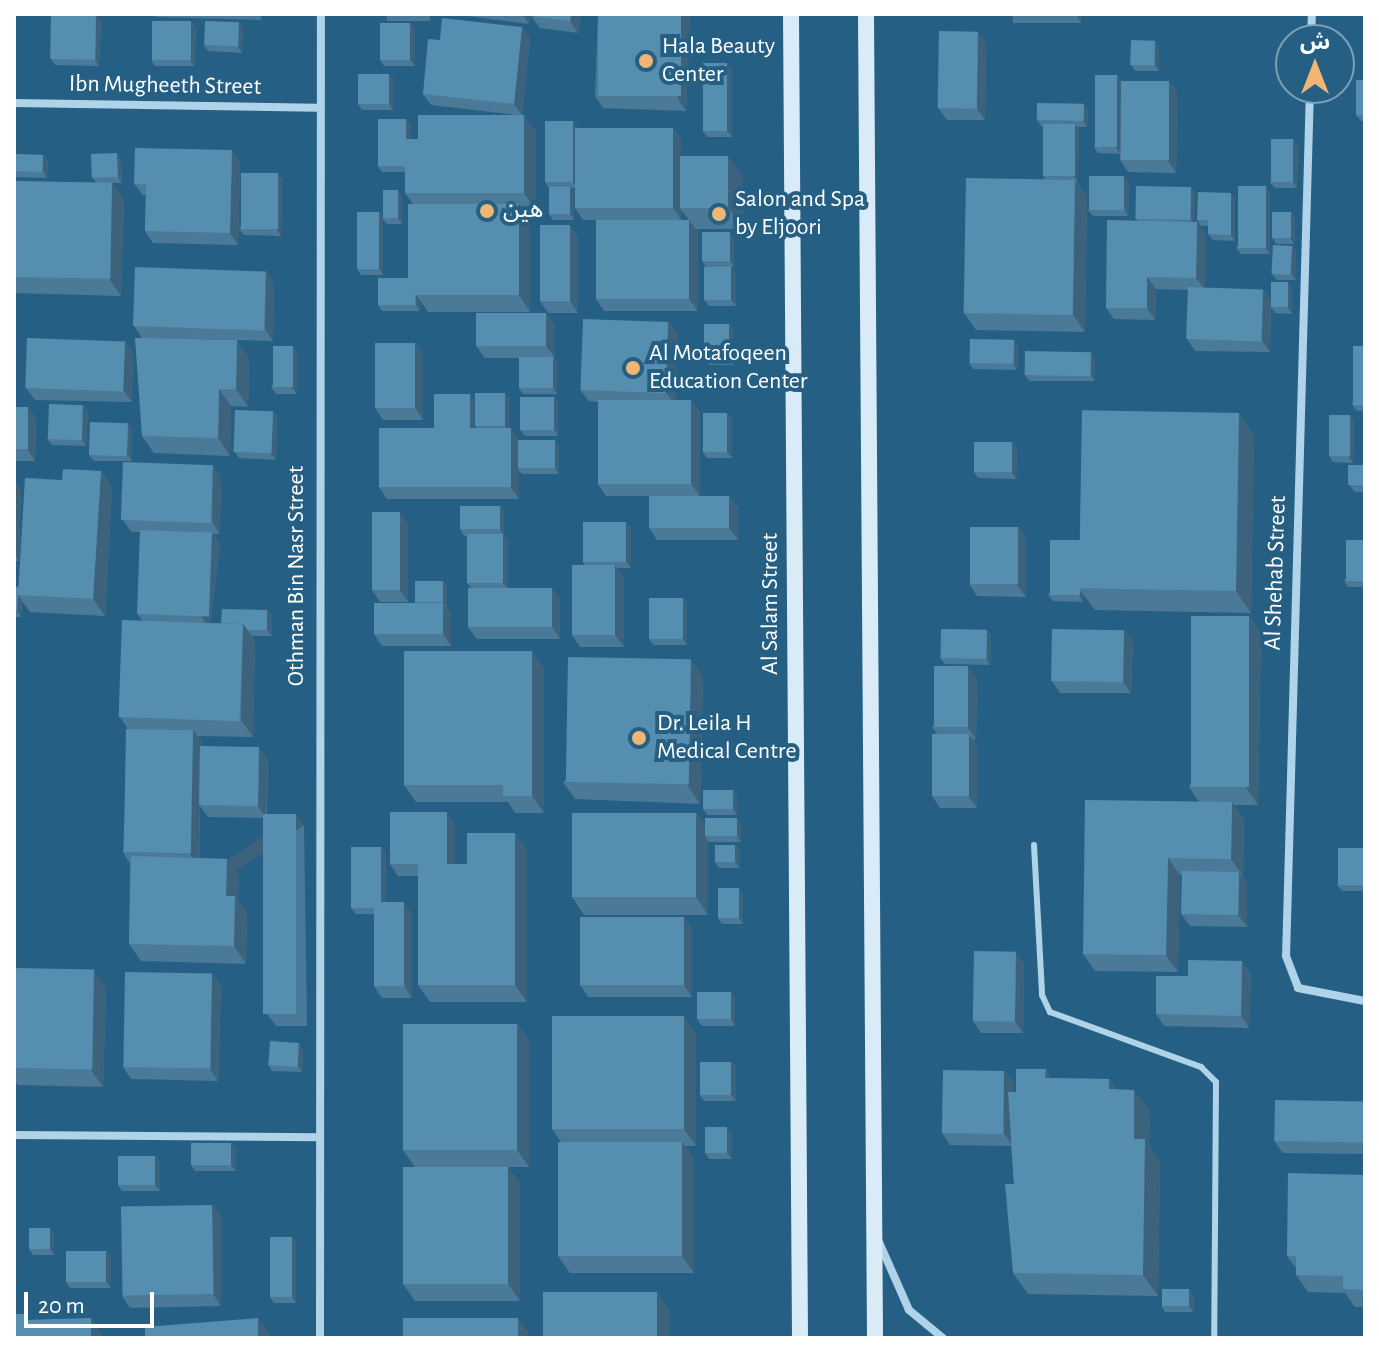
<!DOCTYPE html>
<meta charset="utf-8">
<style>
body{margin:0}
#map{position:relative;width:1379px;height:1352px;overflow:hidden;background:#256084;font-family:"Alegreya Sans","Noto Sans Arabic",sans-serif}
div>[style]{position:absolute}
.lane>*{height:6px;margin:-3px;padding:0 3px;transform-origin:3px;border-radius:3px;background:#afd3e8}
.street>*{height:8px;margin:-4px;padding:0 4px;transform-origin:4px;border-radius:4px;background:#afd3e8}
.secondary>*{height:16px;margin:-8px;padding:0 8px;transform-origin:8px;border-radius:8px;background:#d9ebf7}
.wall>*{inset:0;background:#4a7a97;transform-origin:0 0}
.shaded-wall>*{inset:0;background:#3c637b;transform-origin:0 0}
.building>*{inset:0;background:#568eb0;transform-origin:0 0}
.dots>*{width:22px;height:22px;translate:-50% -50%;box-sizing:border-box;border:4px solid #256084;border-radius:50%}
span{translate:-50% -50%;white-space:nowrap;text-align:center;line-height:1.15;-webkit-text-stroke:8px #256084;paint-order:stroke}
.poi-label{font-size:24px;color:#fff}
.left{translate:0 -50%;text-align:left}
.street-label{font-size:24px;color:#fff}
.frame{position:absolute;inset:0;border:16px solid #fff;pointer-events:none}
.north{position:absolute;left:1275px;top:24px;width:80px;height:80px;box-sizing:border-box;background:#256084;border:2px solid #7ca0b5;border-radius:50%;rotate:0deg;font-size:22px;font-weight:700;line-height:32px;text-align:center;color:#fff}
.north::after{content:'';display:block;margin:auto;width:28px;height:36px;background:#f1b673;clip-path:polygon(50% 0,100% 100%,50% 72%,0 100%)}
.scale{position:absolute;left:24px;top:1292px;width:130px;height:36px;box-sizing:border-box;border:4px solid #fff;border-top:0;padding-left:10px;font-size:24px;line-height:28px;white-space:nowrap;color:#fff;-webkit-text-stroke:6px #256084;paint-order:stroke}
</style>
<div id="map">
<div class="lane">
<i style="left:1034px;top:845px;width:150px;rotate:86.9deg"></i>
<i style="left:1042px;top:995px;width:19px;rotate:65deg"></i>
<i style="left:1050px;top:1012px;width:161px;rotate:20deg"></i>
<i style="left:1201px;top:1067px;width:21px;rotate:45deg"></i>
<i style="left:1216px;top:1082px;width:256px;rotate:90.4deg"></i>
</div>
<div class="street">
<i style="left:1311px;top:40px;width:26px;rotate:-88deg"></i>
<i style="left:1310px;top:88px;width:868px;rotate:91.58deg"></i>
<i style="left:1286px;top:956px;width:34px;rotate:69deg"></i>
<i style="left:1298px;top:988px;width:68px;rotate:11deg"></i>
<i style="left:14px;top:103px;width:302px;rotate:0.9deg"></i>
<i style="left:14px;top:1135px;width:305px;rotate:0.4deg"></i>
<i style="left:879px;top:1242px;width:74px;rotate:66.2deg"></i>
<i style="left:909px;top:1310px;width:44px;rotate:39.5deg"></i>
<i style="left:320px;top:1338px;width:1324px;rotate:-89.96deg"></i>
</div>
<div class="secondary">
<i style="left:791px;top:14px;width:1324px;rotate:89.61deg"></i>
<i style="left:866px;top:14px;width:1324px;rotate:89.61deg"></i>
</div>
<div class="wall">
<i style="clip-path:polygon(153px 14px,261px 14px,261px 20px,155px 17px)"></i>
<i style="left:387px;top:14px;width:43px;height:7px"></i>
<i style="clip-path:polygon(451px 14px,530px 14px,529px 24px)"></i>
<i style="clip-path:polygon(581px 14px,578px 33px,540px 28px,531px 16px)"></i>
<i style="clip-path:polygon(598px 14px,690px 14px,686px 111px,603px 108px,595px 96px)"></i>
<i style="left:1013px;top:14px;width:68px;height:9px"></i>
<i style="clip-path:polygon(96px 15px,101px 21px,99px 66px,55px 65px,51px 59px)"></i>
<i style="clip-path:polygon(522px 27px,530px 39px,522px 115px,536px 132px,536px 210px,522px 210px,530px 221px,530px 312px,428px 312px,420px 300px,420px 311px,382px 311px,378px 305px,415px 278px,413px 204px,405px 193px,405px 172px,382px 172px,378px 166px,406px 119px,411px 125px,411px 139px,418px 139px,517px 115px,431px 105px,423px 94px,440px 40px)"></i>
<i style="clip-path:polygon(196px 28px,194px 66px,155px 66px,151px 60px)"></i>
<i style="clip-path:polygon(243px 28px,242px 53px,208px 51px,204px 45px)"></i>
<i style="clip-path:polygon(415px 29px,415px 66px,384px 66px,380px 60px)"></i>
<i style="clip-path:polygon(1155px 41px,1159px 47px,1159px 71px,1135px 71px,1131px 65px)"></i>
<i style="clip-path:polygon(986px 43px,985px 120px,947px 120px,938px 108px)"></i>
<i style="clip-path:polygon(732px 69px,732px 137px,707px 137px,703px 131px)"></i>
<i style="clip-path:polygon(389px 74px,393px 80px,393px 110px,362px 110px,358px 104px)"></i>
<i style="clip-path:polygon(1117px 75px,1121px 81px,1169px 81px,1177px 93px,1176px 173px,1128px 172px,1120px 160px,1120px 154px,1098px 153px,1094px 147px)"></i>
<i style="clip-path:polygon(1365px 80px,1365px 121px,1361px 121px,1356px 115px)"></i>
<i style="clip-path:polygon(1084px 104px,1088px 110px,1087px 127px,1076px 127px,1079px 131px,1077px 182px,1087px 197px,1085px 332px,976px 330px,964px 313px,1045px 179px,1043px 176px,1043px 126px,1041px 126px,1037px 120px)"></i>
<i style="clip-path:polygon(573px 121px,577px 128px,673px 128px,681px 140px,681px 156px,743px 178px,743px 229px,696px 229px,698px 232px,698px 311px,604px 311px,596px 299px,689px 220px,681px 210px,681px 220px,583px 220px,575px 208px,575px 188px,571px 188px,574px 193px,574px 220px,553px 220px,549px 214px,549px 188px,545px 182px)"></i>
<i style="clip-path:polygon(1298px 145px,1297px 188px,1275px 188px,1270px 182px)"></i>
<i style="clip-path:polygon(14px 154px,43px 155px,48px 161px,47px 178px,14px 177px)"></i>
<i style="clip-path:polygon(121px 159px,122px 183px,112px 183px,124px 200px,121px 296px,14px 293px,14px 181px,96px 183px,93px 178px)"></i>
<i style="clip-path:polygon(240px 162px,238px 245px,153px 243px,145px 231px,146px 195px,143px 195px,134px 184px)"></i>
<i style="clip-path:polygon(278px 173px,282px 180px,281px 236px,244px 235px,239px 229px)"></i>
<i style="clip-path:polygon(1129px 182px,1128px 216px,1093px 216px,1088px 210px)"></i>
<i style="clip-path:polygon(1191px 187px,1195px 193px,1195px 222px,1197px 222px,1205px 234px,1205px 288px,1271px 300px,1288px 282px,1292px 288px,1292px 314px,1275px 313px,1271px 307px,1270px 352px,1195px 351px,1187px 339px,1188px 290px,1156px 289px,1155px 320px,1114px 319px,1106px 308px,1138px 221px,1136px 219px)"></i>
<i style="clip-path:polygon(1270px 192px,1270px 254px,1241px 254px,1236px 248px)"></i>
<i style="clip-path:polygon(402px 196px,402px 224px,387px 224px,383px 219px,383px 275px,361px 275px,357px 269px,379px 212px,383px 218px)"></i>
<i style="clip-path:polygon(1235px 199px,1235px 241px,1213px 240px,1208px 234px,1208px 226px,1201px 226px,1197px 220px)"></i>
<i style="clip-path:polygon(1295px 218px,1294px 244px,1277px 244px,1272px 238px)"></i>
<i style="clip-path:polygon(578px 237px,578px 313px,548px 313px,540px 301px)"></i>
<i style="clip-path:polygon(734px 238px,734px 267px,706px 267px,702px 261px)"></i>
<i style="clip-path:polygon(1292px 246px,1296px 252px,1296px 280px,1277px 280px,1272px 274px)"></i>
<i style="clip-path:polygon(736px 273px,736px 306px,709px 306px,704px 300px)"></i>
<i style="clip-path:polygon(274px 283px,273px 341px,200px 339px,249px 358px,248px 407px,231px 406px,230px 456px,154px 453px,142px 436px,142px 338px,134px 326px)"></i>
<i style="clip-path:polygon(546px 313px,555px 325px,554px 358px,557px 363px,557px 394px,523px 394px,519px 388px,519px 358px,485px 358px,476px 346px)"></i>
<i style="clip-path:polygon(668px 322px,677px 334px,675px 400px,691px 400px,700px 412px,700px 496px,729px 496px,738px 507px,738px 540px,657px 540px,649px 528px,649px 496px,606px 496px,598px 484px,598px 402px,589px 401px,580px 390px)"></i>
<i style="clip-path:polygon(729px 324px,733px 330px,733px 365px,709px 365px,704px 359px)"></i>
<i style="clip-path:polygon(125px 341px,133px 352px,132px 402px,35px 400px,26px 388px)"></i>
<i style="clip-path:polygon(415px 343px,423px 355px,423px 420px,383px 420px,375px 408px)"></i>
<i style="clip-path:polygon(1018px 346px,1017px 370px,973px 369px,969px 363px)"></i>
<i style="clip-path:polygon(1365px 346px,1365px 411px,1357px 411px,1352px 405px)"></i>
<i style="clip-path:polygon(297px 352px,297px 394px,276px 394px,271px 387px)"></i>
<i style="clip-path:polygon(1095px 358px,1095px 381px,1029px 381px,1025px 375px)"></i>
<i style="clip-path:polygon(505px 393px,510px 399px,510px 428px,519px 440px,555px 440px,559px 446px,559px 474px,522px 474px,519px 471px,519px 499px,387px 499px,379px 487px,434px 428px,470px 394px,474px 400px,474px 428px,477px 428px,475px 426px)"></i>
<i style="clip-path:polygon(554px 397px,558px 403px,558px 436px,525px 436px,520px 430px)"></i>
<i style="clip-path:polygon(14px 407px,28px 407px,36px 419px,35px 461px,14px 461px)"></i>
<i style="clip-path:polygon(88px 411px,86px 446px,52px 445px,47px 439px)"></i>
<i style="clip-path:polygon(273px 411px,277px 417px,276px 460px,239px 458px,235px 452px)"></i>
<i style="clip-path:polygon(727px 413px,732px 420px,732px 458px,707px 458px,703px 452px)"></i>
<i style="clip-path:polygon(1354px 421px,1353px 463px,1333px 462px,1329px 456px)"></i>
<i style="clip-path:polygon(132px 429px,132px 461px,94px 461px,89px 455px)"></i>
<i style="clip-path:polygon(1254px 435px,1251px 613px,1095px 610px,1084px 595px,1083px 602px,1053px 601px,1048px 595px,1080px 541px)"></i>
<i style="clip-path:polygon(1012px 442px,1017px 448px,1016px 479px,978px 478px,974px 472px)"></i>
<i style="clip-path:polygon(1365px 465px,1365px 492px,1355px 492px,1350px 486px)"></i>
<i style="clip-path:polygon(101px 471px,112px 488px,105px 616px,30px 612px,22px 601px,21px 617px,14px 617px,14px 587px,18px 587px,62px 480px)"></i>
<i style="clip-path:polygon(221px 476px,220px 534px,213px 534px,220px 544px,210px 623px,221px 623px,267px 610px,272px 616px,272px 636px,252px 636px,255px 641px,253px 737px,197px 736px,202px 742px,202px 746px,268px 759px,267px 814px,304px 826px,307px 1026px,276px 1026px,267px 1014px,264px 818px,208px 817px,200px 806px,199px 858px,227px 859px,239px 876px,238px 900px,247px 913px,246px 964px,141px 961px,129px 944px,130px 864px,123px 852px,128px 729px,120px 717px,142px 621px,138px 614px,140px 532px,131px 532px,123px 520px)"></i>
<i style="clip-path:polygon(14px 480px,21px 491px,19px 561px,14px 561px)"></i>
<i style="clip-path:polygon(500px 506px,504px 512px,504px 536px,508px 541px,508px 588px,560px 600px,560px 639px,477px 639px,468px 627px,471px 588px,467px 583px,467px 536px,464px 536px,460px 529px)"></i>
<i style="clip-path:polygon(626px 522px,631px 528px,631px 568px,617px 568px,624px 577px,624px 647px,580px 647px,572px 635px,585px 565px,583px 562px)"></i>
<i style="clip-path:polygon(408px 524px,408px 602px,380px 602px,372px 590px)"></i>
<i style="clip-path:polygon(1018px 527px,1026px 539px,1026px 597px,977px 596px,969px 584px)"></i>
<i style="clip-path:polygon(1365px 540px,1365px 587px,1348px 587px,1344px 581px)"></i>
<i style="clip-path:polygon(443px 581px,447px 587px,447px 608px,451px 615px,451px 646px,382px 646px,374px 634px)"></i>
<i style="clip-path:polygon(683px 598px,687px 604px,687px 645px,653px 645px,649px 639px)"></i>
<i style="clip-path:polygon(1249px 616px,1261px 634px,1258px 805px,1234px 805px,1244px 819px,1243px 876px,1242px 876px,1247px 884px,1247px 927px,1190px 926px,1181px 914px,1182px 875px,1180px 875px,1178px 972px,1095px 971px,1083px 954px,1199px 802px,1189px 787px)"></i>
<i style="clip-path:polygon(987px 630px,991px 636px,990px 665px,945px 664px,940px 658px)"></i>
<i style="clip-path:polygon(1124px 630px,1133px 641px,1131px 693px,1060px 693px,1052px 681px)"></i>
<i style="clip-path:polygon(544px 668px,544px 813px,515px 813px,508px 802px,416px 802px,404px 785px)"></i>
<i style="clip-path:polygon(703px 677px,700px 804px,575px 799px,563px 782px)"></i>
<i style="clip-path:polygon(977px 678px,976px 739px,973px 739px,977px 746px,977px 808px,940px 808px,932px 796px,937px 734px,932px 727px)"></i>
<i style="clip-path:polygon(733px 790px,737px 796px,737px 815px,707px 815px,703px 809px)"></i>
<i style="clip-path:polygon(696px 813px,705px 826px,737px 818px,741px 824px,741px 842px,709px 842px,708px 841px,708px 915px,584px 915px,572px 897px)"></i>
<i style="clip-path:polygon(455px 824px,455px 864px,467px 864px,527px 850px,527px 1002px,430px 1002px,418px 985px,418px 876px,398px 876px,390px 864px)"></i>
<i style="clip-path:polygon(735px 845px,740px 851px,740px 868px,719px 868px,715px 862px)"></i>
<i style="clip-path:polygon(381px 847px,386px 853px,386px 902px,412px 914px,412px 998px,382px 998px,374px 986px,374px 914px,356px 914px,351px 908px)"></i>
<i style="clip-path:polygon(1365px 848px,1365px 891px,1342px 891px,1337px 885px)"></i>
<i style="clip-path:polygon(739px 888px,743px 894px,743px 924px,722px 924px,718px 918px)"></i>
<i style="clip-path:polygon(692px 929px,692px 997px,588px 997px,580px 985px)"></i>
<i style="clip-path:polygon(1024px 964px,1023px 1033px,981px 1033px,973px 1021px)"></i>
<i style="clip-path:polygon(14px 968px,106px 987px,103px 1087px,18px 1085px,14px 1080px)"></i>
<i style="clip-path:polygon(1251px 973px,1249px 1028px,1164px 1026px,1156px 1014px,1188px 976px)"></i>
<i style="clip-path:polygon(212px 974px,221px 986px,218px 1081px,131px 1079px,123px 1067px)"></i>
<i style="clip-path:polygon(731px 992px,735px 998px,735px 1026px,702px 1026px,697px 1019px)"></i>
<i style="clip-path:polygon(517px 1024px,529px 1041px,529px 1167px,415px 1167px,403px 1150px)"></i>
<i style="clip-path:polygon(696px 1033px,696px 1146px,685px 1146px,694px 1159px,694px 1273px,570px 1273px,558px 1256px,561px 1142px,552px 1129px)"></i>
<i style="clip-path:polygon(303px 1049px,302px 1072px,272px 1071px,268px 1065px)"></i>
<i style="clip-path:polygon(731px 1062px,736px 1068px,736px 1101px,704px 1101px,700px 1095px)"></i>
<i style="clip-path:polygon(1004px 1071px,1013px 1082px,1013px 1092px,1016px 1092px,1053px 1078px,1109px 1079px,1116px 1089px,1150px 1111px,1149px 1145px,1160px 1161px,1158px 1296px,1028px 1294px,1013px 1273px,1014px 1184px,1011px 1146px,950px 1145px,942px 1133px)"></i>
<i style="clip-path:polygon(1365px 1102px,1365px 1154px,1283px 1153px,1274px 1141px)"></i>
<i style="clip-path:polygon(732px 1133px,732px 1159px,709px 1159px,705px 1153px)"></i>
<i style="clip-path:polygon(231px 1143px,236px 1149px,236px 1171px,195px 1171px,191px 1165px)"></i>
<i style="clip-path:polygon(155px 1156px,160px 1162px,160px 1191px,122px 1191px,118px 1185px)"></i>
<i style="clip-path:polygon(508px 1167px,520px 1184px,520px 1301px,415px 1301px,403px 1284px)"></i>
<i style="clip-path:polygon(1365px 1175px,1365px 1307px,1355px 1307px,1345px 1293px,1308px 1292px,1296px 1275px,1296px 1268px,1287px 1256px)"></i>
<i style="clip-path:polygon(212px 1205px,221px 1216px,221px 1306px,130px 1308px,122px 1296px)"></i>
<i style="clip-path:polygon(50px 1228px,54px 1234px,54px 1255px,33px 1255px,29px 1249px)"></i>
<i style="clip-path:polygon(292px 1237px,296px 1243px,296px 1303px,274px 1303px,270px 1297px)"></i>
<i style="clip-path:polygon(106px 1251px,111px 1257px,111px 1288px,70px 1288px,66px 1282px)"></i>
<i style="clip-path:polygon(1194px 1295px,1193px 1312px,1165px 1312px,1161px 1306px)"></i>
</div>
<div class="shaded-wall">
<i style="clip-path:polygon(522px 14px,530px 14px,529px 24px)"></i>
<i style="clip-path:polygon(571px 14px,581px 14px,578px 33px,570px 21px)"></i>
<i style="clip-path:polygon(681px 14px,690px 14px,686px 111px,678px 99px)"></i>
<i style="clip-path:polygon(1075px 14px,1081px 14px,1081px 22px)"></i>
<i style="clip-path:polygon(96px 15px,101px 21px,99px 66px,95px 60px)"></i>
<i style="clip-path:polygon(191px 21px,196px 28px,194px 66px,190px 60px)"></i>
<i style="clip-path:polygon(239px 22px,243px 28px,242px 53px,238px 47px)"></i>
<i style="clip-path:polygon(410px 23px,415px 29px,415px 66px,410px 60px)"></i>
<i style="clip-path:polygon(522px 27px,530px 39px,522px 115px,514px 104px)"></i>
<i style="clip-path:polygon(978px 32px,986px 43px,985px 120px,977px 109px)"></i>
<i style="clip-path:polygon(1155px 41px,1159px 47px,1159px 71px,1155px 65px)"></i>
<i style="clip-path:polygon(727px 63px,732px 69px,732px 137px,727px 131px)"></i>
<i style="clip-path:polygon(389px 74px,393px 80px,393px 110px,389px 104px)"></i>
<i style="clip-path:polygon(1117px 75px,1121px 82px,1120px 154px,1116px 148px)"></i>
<i style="clip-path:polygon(1169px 81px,1177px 93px,1176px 173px,1168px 161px)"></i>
<i style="clip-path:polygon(1084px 104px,1088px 110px,1087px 127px,1083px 121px)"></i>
<i style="clip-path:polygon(524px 115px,536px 132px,536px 210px,524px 193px)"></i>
<i style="clip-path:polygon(406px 119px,411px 125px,411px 172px,406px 166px)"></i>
<i style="clip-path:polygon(573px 121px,577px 127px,577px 188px,573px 182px)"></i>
<i style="clip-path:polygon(1075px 124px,1079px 131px,1078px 182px,1074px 176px)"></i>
<i style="clip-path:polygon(673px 128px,681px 140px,681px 208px,680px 208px,681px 210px,681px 220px,673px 208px)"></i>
<i style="clip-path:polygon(1293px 139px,1298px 145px,1297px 188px,1293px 182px)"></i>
<i style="clip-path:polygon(232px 150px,240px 162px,238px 245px,230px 233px)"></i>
<i style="clip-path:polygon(117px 153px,121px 159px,122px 183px,118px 177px)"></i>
<i style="clip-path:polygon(43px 155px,48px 161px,47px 178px,43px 172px)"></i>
<i style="clip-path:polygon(728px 156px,743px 178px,743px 229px,728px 207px)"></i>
<i style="clip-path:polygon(278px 173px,282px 180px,281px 236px,277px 230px)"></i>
<i style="clip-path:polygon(1124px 176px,1129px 182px,1128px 216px,1124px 210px)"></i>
<i style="clip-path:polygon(1075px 180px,1087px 197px,1085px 332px,1073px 315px)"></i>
<i style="clip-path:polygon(112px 183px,124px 200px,121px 296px,109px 279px)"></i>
<i style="clip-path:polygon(1266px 186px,1270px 192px,1270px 254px,1265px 248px)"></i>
<i style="clip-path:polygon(570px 187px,574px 193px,574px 220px,570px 214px)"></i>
<i style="clip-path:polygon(1191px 187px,1195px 193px,1195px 226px,1191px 220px)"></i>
<i style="clip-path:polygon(398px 190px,402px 196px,402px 224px,398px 218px)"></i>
<i style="clip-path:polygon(1231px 193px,1235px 199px,1235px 241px,1231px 235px)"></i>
<i style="clip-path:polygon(519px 204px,530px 221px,530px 312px,519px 295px)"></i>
<i style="clip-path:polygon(379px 212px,383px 218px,383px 275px,379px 269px)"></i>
<i style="clip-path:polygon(1291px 212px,1295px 218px,1294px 244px,1290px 238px)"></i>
<i style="clip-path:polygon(689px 220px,698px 232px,698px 311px,689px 299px)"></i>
<i style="clip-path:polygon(1197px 222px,1205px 234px,1205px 290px,1196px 278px)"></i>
<i style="clip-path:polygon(570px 225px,578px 237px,578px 313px,570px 301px)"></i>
<i style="clip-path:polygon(730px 232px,734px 238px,734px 267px,730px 261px)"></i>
<i style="clip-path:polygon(1292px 246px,1296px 252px,1296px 280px,1291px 274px)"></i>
<i style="clip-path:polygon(731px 267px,736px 273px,736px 306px,731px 300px)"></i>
<i style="clip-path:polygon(266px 271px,274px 283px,273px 341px,265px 329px)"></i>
<i style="clip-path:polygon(1147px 277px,1156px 289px,1155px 320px,1147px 308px)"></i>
<i style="clip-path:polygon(416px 278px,416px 295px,420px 300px,420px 311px,416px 305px)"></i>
<i style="clip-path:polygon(1288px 282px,1292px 288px,1292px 314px,1288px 308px)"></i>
<i style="clip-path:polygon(1263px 289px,1271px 301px,1270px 352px,1262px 341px)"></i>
<i style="clip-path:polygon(546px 313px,555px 325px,555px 358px,546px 346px)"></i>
<i style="clip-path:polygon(668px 322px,677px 334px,675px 404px,666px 393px)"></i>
<i style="clip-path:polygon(729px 324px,733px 330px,733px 365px,729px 359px)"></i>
<i style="clip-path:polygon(237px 340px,249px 358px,248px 407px,236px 389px)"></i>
<i style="clip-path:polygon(1014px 340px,1018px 346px,1017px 370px,1013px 364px)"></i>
<i style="clip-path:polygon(125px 341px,133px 352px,132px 402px,123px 390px)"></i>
<i style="clip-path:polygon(415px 343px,423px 355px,423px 420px,415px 408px)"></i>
<i style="clip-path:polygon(293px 346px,297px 352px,297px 394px,292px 388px)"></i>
<i style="clip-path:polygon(1091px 352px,1095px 358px,1095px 381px,1090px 375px)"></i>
<i style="clip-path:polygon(553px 357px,557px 363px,557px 394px,553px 388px)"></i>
<i style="clip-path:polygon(219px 389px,231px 406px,230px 456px,218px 438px)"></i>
<i style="clip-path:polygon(505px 393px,510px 399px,510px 432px,505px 426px)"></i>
<i style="clip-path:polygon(470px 394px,474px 400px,474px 435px,470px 429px)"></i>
<i style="clip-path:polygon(554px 397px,558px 403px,558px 436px,554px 430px)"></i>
<i style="clip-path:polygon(691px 400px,700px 412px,700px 496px,691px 484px)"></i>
<i style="clip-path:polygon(83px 405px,88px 411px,86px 446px,82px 440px)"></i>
<i style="clip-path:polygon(28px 407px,36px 419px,35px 461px,27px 449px)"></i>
<i style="clip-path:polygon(273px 411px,277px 417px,276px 460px,271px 454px)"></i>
<i style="clip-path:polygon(727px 413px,732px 420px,732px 458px,727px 452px)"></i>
<i style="clip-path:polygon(1239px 413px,1254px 435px,1251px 613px,1236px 591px)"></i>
<i style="clip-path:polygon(1350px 415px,1354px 421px,1353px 463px,1349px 457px)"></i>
<i style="clip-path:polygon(128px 423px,132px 429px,132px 461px,127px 455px)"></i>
<i style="clip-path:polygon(511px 428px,519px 440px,518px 468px,519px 471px,519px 499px,511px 487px)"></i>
<i style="clip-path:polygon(555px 440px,559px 446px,559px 474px,555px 468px)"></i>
<i style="clip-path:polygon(1012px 442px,1017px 448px,1016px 479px,1012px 473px)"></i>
<i style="clip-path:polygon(213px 465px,221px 476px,220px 534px,212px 522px)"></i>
<i style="clip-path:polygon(101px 471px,112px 488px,105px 616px,93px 599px)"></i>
<i style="clip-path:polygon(14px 480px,21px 491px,19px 561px,14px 553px)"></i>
<i style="clip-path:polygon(729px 496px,738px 507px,738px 540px,729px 528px)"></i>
<i style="clip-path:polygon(500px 506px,504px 512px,504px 536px,500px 529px)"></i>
<i style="clip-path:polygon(400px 512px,408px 524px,408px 602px,400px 590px)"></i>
<i style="clip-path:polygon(626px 522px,631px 528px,631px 568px,626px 562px)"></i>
<i style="clip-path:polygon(1018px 527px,1026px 539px,1026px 597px,1017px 585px)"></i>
<i style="clip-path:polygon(212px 532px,220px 544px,209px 628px,201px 616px)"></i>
<i style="clip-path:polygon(503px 534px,508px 541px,508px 589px,503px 583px)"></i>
<i style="clip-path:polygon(615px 565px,624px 577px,624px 647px,615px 635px)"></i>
<i style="clip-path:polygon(443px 581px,447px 587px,447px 608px,443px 602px)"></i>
<i style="clip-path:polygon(552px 588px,560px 600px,560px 639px,552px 627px)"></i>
<i style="clip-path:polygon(1079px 589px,1084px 595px,1083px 602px,1079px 596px)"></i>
<i style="clip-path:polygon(18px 595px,22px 601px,21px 617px,17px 611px)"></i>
<i style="clip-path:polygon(683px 598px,687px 604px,687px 645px,683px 639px)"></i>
<i style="clip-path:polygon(443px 603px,451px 615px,451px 646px,443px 634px)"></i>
<i style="clip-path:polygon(267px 610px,272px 616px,272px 636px,267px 630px)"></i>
<i style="clip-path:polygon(1249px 616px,1261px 634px,1258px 805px,1246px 788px)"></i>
<i style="clip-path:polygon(243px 624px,255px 641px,253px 737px,241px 720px)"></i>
<i style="clip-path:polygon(987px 630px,991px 636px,990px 665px,986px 659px)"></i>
<i style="clip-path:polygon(1124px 630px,1133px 641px,1131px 693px,1123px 682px)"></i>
<i style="clip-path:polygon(532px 651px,544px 668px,544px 813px,532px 796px)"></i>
<i style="clip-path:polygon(691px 660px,703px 677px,700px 804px,688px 786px)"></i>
<i style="clip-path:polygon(968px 666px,977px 678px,976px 739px,968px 728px)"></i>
<i style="clip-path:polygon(193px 730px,202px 742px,198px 866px,190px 854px)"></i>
<i style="clip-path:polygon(969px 734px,977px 746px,977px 808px,968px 796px)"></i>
<i style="clip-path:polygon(259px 747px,268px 759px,266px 818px,258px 806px)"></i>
<i style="clip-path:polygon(733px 790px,737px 796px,737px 815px,733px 809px)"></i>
<i style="clip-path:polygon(1232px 802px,1244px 819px,1243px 876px,1231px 859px)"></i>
<i style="clip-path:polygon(447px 812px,455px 824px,455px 876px,447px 864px)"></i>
<i style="clip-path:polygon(696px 813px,708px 830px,705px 836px,708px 841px,708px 915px,696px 897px)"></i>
<i style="left:296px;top:814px;width:14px;height:200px;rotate:56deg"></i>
<i style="clip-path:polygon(737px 818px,741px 824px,741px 842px,737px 836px)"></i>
<i style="clip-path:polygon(515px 833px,527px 850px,527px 1002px,515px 985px)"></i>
<i style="clip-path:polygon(735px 845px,740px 851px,740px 868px,735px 862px)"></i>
<i style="clip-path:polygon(381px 847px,386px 853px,386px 914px,381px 908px)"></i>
<i style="clip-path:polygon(1168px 858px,1180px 875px,1178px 972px,1166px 955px)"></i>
<i style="clip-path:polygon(227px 859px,239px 876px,238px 900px,247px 913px,246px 964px,234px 946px,226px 896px)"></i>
<i style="clip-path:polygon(1239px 872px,1247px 884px,1247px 927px,1238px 915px)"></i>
<i style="clip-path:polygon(739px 888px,743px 894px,743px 924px,739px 918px)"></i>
<i style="clip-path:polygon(404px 902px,412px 914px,412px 998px,404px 986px)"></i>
<i style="clip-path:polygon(684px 917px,692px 929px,692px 997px,684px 985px)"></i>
<i style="clip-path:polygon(1016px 952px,1024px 964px,1023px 1033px,1015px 1021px)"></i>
<i style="clip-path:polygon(1242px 961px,1251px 973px,1249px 1028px,1241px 1016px)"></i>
<i style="clip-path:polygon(94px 970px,106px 987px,103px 1087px,91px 1070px)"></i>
<i style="clip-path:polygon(212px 974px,221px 986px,218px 1081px,210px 1069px)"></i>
<i style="clip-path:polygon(731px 992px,735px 998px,735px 1026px,731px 1019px)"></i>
<i style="clip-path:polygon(684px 1016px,696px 1033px,696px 1146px,684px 1129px)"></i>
<i style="clip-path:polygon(517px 1024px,529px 1041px,529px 1167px,517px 1150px)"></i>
<i style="clip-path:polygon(299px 1043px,303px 1049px,302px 1072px,298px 1066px)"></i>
<i style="clip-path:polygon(731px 1062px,736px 1068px,736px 1101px,731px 1095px)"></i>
<i style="clip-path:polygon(1046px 1069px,1061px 1090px,1045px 1078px)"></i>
<i style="clip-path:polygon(1004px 1071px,1013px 1082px,1013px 1146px,1004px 1134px)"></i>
<i style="clip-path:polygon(1109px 1079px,1124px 1100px,1109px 1089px)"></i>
<i style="clip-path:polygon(1134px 1090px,1150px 1111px,1149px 1145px,1160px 1161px,1158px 1296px,1143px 1275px,1134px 1139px)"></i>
<i style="clip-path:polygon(727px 1127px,732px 1133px,732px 1159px,727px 1153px)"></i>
<i style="clip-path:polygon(682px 1142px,694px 1159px,694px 1273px,682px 1256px)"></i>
<i style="clip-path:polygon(231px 1143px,236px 1149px,236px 1171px,231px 1165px)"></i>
<i style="clip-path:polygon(155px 1156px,160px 1162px,160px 1191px,155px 1185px)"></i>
<i style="clip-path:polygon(508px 1167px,520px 1184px,520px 1301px,508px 1284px)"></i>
<i style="clip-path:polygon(212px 1205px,221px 1216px,221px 1306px,213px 1294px)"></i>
<i style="clip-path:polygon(50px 1228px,54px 1234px,54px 1255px,50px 1249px)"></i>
<i style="clip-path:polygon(292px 1237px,296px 1243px,296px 1303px,292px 1297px)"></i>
<i style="clip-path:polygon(106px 1251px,111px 1257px,111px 1288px,106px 1282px)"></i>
<i style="clip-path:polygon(1189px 1289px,1194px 1295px,1193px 1312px,1189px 1306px)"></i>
<i style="clip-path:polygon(657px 1292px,669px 1309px,669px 1338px,657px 1338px)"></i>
<i style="clip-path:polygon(91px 1318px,103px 1335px,103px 1338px,91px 1338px)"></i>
<i style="clip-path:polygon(258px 1318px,270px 1335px,270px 1338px,258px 1338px)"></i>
<i style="clip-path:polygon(518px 1318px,530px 1335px,530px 1338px,518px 1338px)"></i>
</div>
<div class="building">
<i style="left:51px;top:14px;width:45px;height:45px;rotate:1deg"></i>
<i style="clip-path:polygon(532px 14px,571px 14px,570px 21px,531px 16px)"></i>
<i style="left:598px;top:14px;width:83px;height:82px"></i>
<i style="clip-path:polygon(442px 18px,522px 27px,514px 104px,423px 94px,428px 39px,440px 40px)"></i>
<i style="left:152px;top:21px;width:39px;height:39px"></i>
<i style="left:205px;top:21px;width:34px;height:24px;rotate:2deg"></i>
<i style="left:380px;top:23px;width:30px;height:37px"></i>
<i style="left:939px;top:31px;width:39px;height:77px;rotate:1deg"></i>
<i style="left:1131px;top:40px;width:24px;height:25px;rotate:2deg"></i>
<i style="left:703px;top:63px;width:24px;height:68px"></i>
<i style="left:358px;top:74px;width:31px;height:30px"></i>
<i style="left:1095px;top:75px;width:22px;height:72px"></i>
<i style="left:1356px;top:80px;width:9px;height:35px"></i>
<i style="left:1121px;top:81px;width:48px;height:79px"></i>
<i style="left:1037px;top:103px;width:47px;height:17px;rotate:1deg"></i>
<i style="clip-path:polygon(418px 115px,524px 115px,524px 193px,405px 193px,405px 139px,418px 139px)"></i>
<i style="left:378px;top:119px;width:28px;height:47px"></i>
<i style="left:545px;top:121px;width:28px;height:61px"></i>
<i style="left:1043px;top:124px;width:32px;height:52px"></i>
<i style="left:575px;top:128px;width:98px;height:80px"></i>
<i style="left:1271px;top:139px;width:22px;height:43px"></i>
<i style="clip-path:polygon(135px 148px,232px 150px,230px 233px,145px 231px,146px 184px,134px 184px)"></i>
<i style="left:117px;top:153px;width:24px;height:26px;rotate:88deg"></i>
<i style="left:14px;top:154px;width:29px;height:17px;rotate:2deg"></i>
<i style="left:680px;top:156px;width:48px;height:52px"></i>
<i style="left:241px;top:173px;width:37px;height:56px"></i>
<i style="left:1089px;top:176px;width:35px;height:34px"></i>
<i style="left:966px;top:178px;width:109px;height:135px;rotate:1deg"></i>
<i style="left:14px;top:181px;width:98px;height:96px;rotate:1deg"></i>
<i style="left:1136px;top:186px;width:55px;height:33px;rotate:1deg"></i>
<i style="left:1238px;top:186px;width:28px;height:62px"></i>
<i style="left:549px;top:187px;width:21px;height:27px"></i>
<i style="left:383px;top:190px;width:15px;height:28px"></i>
<i style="clip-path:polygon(1198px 192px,1231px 193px,1231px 235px,1208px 234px,1208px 220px,1197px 220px)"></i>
<i style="left:408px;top:204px;width:111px;height:91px"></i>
<i style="left:357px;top:212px;width:22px;height:57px"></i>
<i style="left:1272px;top:212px;width:19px;height:26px"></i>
<i style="left:596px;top:220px;width:93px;height:79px"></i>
<i style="clip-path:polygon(1107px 220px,1197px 222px,1196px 278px,1147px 277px,1147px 308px,1106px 308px)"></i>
<i style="left:540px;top:225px;width:30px;height:76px"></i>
<i style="left:702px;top:232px;width:28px;height:29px"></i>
<i style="left:1273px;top:245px;width:19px;height:29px;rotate:3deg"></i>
<i style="left:135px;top:267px;width:131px;height:59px;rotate:2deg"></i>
<i style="left:704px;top:267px;width:27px;height:33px"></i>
<i style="left:378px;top:278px;width:37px;height:27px"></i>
<i style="left:1271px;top:282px;width:17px;height:25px"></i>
<i style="left:1188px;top:287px;width:75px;height:52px;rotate:2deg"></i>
<i style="left:476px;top:313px;width:70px;height:33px"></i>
<i style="left:583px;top:319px;width:85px;height:71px;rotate:2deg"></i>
<i style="left:704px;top:324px;width:25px;height:35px"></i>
<i style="left:27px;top:338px;width:98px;height:50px;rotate:2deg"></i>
<i style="clip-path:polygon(135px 338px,237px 340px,236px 389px,219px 389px,218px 438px,142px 436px)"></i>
<i style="left:970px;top:339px;width:44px;height:24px;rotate:1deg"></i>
<i style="left:375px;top:343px;width:40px;height:65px"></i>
<i style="left:273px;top:346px;width:20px;height:41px"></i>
<i style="left:1353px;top:346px;width:12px;height:59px"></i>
<i style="left:1025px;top:351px;width:66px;height:24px;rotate:1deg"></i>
<i style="left:519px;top:357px;width:34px;height:31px"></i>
<i style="left:475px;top:393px;width:30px;height:33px"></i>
<i style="left:434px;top:394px;width:36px;height:34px"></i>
<i style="left:520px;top:397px;width:34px;height:33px"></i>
<i style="left:598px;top:400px;width:93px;height:84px"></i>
<i style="left:49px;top:404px;width:34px;height:35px;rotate:2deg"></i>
<i style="left:14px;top:407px;width:14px;height:42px"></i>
<i style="left:235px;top:410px;width:38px;height:42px;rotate:2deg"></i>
<i style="left:703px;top:413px;width:24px;height:39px"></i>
<i style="left:1239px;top:413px;width:178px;height:157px;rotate:91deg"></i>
<i style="left:1329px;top:415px;width:21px;height:41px"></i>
<i style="left:90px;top:422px;width:38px;height:33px;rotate:2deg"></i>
<i style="left:379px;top:428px;width:132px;height:59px"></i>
<i style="left:518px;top:440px;width:37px;height:28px"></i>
<i style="left:974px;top:442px;width:38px;height:30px"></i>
<i style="left:123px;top:462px;width:90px;height:58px;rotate:2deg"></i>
<i style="left:1365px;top:465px;width:20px;height:17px;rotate:90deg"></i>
<i style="clip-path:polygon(63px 469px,101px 471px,93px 599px,18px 595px,25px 478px,62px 480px)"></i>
<i style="left:649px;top:496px;width:80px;height:32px"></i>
<i style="left:460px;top:506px;width:40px;height:23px"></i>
<i style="left:372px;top:512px;width:28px;height:78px"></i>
<i style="left:583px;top:522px;width:43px;height:40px"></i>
<i style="left:970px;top:527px;width:48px;height:57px"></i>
<i style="left:140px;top:530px;width:72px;height:84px;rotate:2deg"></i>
<i style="left:467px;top:534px;width:36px;height:49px"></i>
<i style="left:1050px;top:540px;width:30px;height:55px"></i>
<i style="left:1346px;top:540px;width:19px;height:41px"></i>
<i style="left:572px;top:565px;width:43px;height:70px"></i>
<i style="left:415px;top:581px;width:28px;height:21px"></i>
<i style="clip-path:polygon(14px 587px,18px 587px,17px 611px,14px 611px)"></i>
<i style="left:468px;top:588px;width:84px;height:39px"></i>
<i style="left:649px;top:598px;width:34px;height:41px"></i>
<i style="left:374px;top:603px;width:69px;height:31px"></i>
<i style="clip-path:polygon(222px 609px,267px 610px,267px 630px,248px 630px,243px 624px,221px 623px)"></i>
<i style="left:1191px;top:616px;width:58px;height:171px"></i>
<i style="left:122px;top:620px;width:121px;height:97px;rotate:2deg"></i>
<i style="left:941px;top:629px;width:46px;height:29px;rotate:1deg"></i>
<i style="left:1052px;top:629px;width:72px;height:52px;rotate:1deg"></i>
<i style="clip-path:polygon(404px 651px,532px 651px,532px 796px,503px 796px,503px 785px,404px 785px)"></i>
<i style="left:568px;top:657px;width:123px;height:125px;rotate:1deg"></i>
<i style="left:934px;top:666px;width:34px;height:61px"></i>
<i style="left:126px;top:729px;width:67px;height:123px;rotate:1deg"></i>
<i style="left:932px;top:734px;width:37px;height:62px"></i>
<i style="left:200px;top:746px;width:59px;height:59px;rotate:1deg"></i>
<i style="left:703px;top:790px;width:30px;height:19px"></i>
<i style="clip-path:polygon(1085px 800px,1232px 802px,1231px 859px,1168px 858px,1166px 955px,1083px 954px)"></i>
<i style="left:390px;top:812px;width:57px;height:52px"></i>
<i style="left:572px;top:813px;width:124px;height:84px"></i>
<i style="left:263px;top:814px;width:33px;height:200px"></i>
<i style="left:705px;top:818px;width:32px;height:18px"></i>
<i style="clip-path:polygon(467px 833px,515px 833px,515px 985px,418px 985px,418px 864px,467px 864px)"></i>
<i style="left:715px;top:845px;width:20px;height:17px"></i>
<i style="clip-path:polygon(351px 847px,381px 847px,381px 902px,374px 902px,374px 908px,351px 908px)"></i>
<i style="left:1338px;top:848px;width:27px;height:37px"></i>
<i style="clip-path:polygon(131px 856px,227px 859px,226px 896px,235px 896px,234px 946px,129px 944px)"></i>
<i style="left:1182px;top:871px;width:57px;height:43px;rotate:1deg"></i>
<i style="left:718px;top:888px;width:21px;height:30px"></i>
<i style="left:374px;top:902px;width:30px;height:84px"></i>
<i style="left:580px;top:917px;width:104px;height:68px"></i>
<i style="left:974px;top:951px;width:42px;height:70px;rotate:1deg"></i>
<i style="clip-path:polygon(1188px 960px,1242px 961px,1241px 1016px,1156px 1014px,1156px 976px,1188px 976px)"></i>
<i style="left:14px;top:968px;width:80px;height:100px;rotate:1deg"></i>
<i style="left:125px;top:972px;width:87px;height:95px;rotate:1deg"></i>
<i style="left:697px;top:992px;width:34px;height:27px"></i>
<i style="left:552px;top:1016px;width:132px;height:113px"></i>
<i style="left:403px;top:1024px;width:114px;height:126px"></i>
<i style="left:270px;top:1041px;width:29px;height:24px;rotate:4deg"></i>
<i style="left:700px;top:1062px;width:31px;height:33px"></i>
<i style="clip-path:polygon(1016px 1069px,1046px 1069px,1045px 1078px,1109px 1079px,1109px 1089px,1134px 1090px,1134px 1139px,1145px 1139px,1143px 1275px,1013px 1273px,1005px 1184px,1014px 1184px,1008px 1092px,1016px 1092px)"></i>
<i style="left:943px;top:1070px;width:61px;height:63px;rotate:1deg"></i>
<i style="left:1275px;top:1100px;width:90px;height:41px;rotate:1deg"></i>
<i style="left:705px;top:1127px;width:22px;height:26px"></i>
<i style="left:558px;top:1142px;width:124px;height:114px"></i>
<i style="left:191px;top:1143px;width:40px;height:22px"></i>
<i style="left:118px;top:1156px;width:37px;height:29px"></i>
<i style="left:403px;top:1167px;width:105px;height:117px"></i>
<i style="clip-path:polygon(1288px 1173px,1365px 1175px,1365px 1290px,1343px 1289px,1343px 1276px,1296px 1275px,1296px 1256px,1287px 1256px)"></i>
<i style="left:212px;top:1205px;width:89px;height:91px;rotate:89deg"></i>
<i style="left:29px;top:1228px;width:21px;height:21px"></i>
<i style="left:270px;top:1237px;width:22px;height:60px"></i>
<i style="left:66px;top:1251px;width:40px;height:31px"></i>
<i style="left:1162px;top:1289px;width:27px;height:17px"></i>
<i style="left:543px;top:1292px;width:114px;height:46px"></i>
<i style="clip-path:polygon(14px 1314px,25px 1314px,25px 1320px,91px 1318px,91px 1338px,14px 1338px)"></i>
<i style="clip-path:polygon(258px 1318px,258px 1338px,145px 1338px,145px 1327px)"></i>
<i style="left:403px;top:1318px;width:115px;height:20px"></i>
</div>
<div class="dots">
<i style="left:646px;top:61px;background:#f1b673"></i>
<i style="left:487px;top:211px;background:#f1b673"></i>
<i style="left:719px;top:214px;background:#f1b673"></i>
<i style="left:633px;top:368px;background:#f1b673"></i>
<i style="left:639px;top:738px;background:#f1b673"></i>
</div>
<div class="poi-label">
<span class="left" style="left:662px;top:61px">Hala Beauty<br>Center</span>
<span class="left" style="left:735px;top:214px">Salon and Spa<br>by Eljoori</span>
<span class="left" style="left:503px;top:211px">هين</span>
<span class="left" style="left:649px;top:368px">Al Motafoqeen<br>Education Center</span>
<span class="left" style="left:657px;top:738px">Dr. Leila H<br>Medical Centre</span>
</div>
<div class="street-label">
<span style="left:165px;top:86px;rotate:1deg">Ibn Mugheeth Street</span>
<span style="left:1276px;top:573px;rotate:-88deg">Al Shehab Street</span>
<span style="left:297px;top:576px;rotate:-90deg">Othman Bin Nasr Street</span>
<span style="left:771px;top:604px;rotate:-90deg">Al Salam Street</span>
</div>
<div class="frame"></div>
<div class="north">ش</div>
<div class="scale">20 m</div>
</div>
